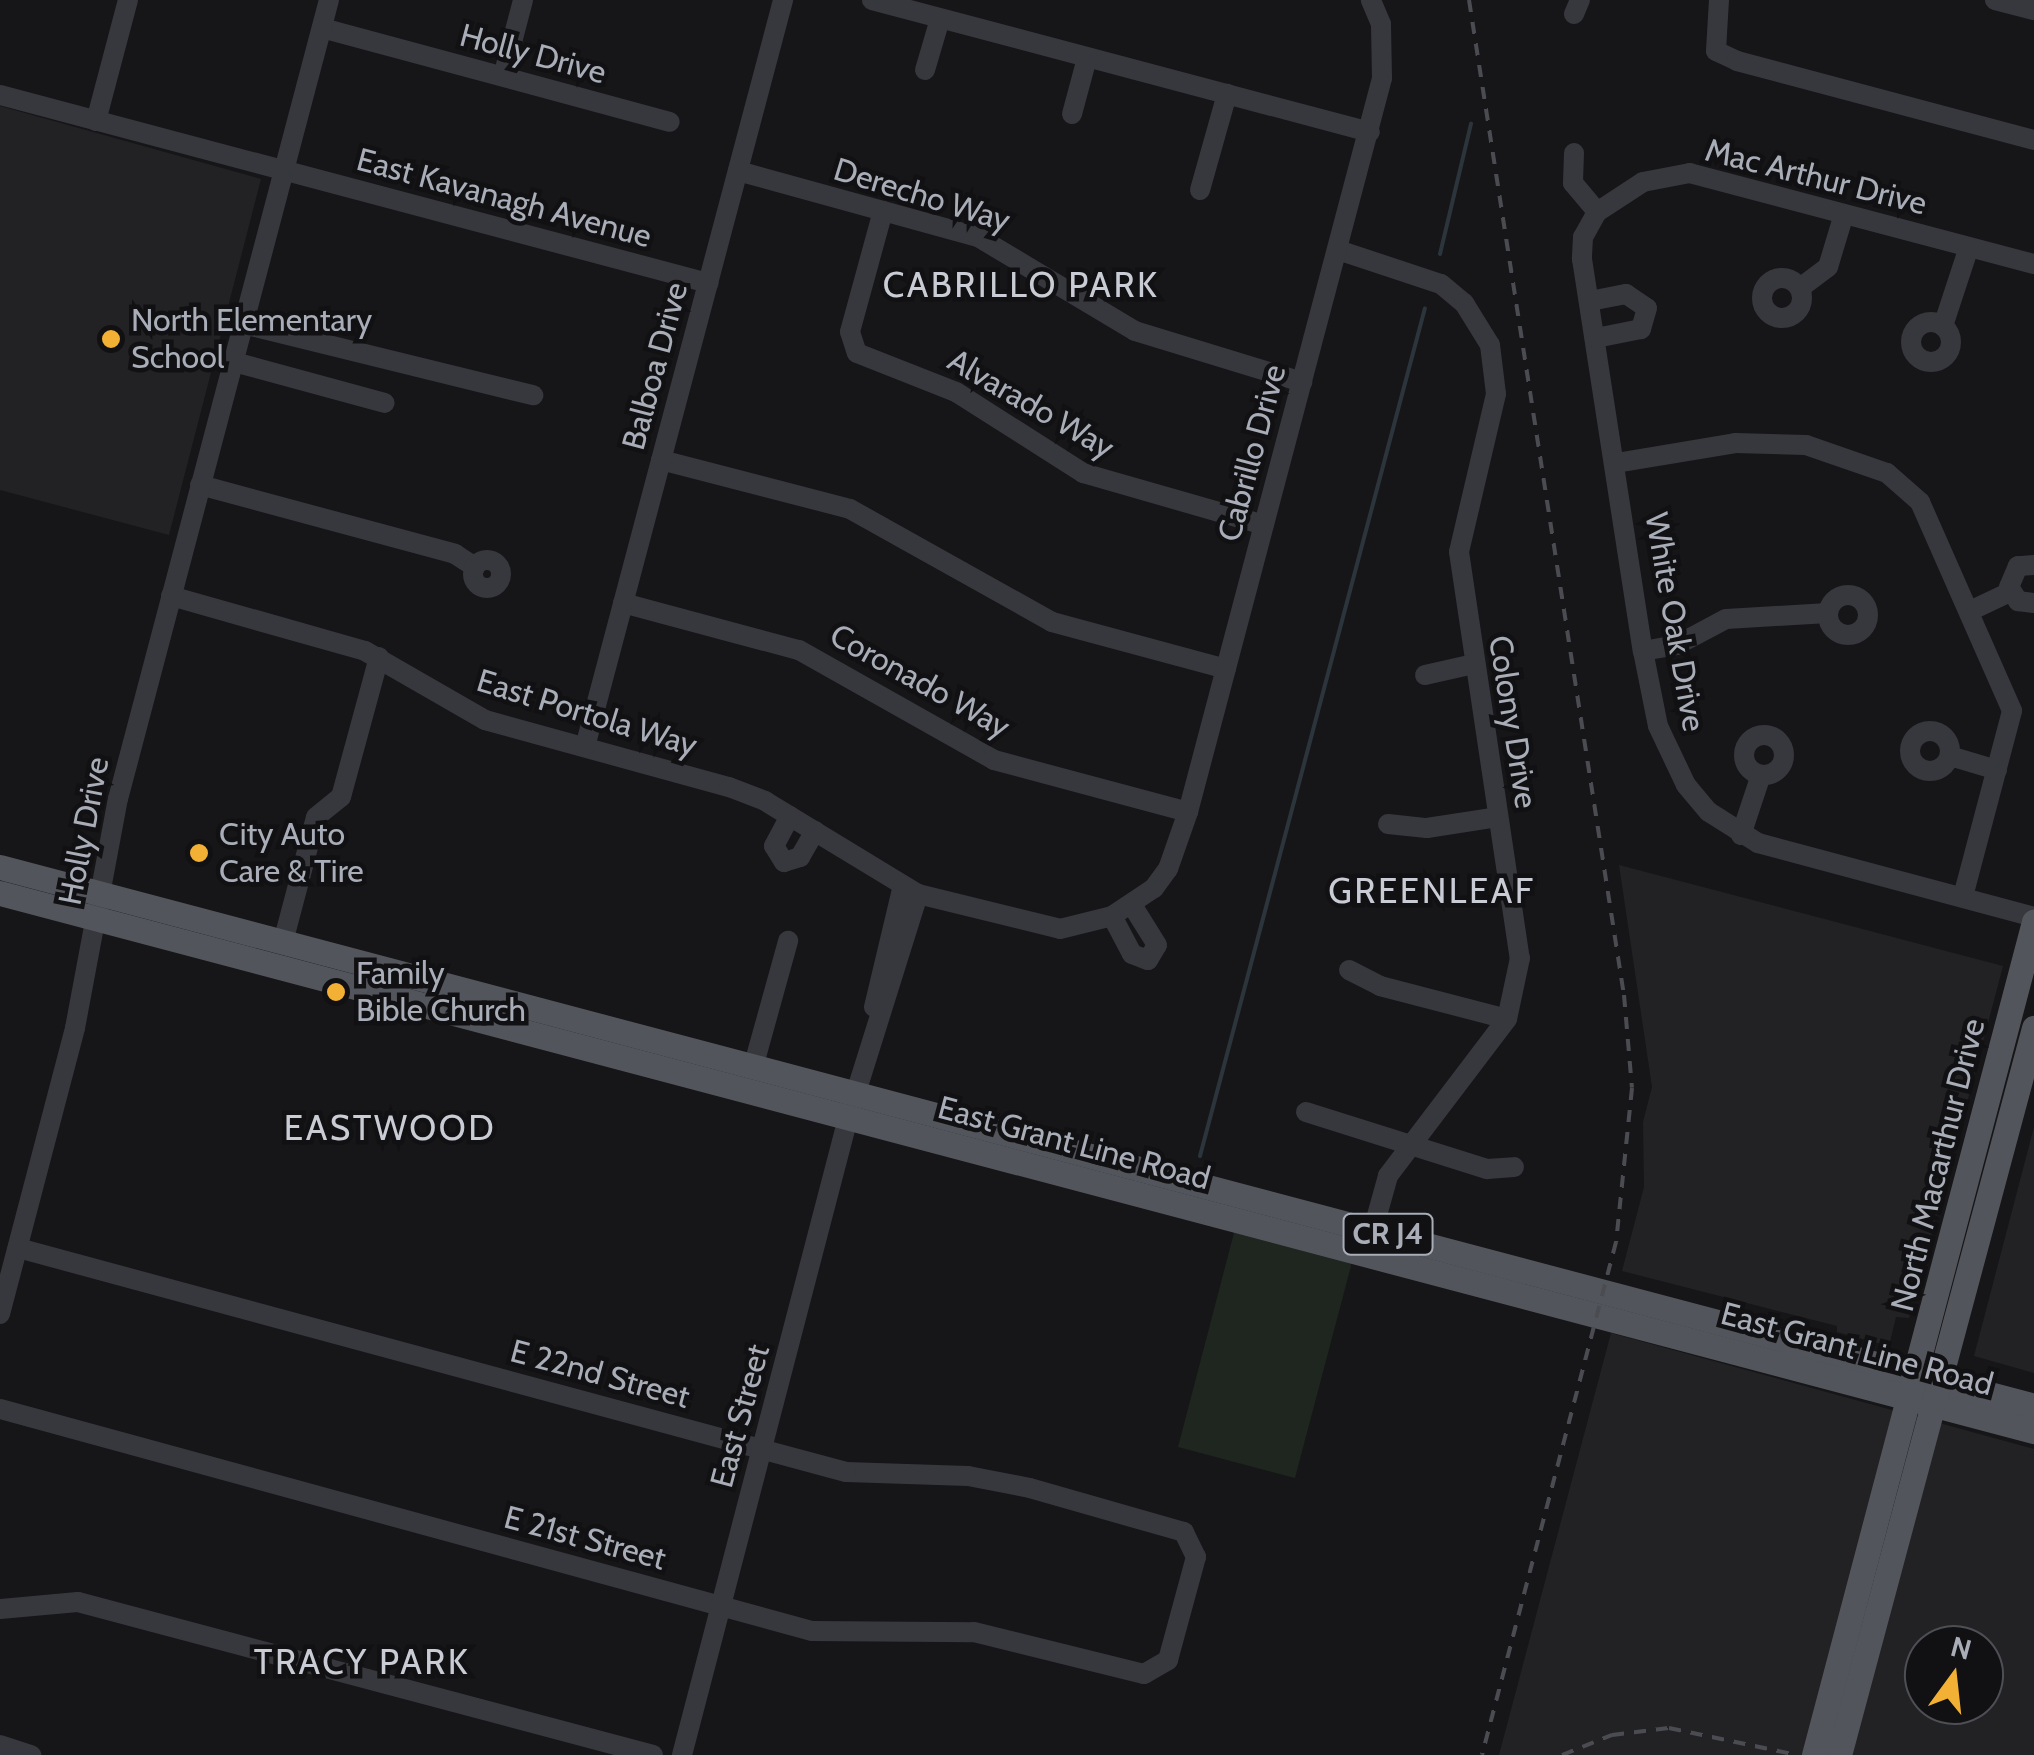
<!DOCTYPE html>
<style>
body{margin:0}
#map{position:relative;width:2034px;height:1755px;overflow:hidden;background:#161618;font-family:Cabin,sans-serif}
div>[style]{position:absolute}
.built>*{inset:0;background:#222225}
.green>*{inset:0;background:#1e261f}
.stream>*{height:4px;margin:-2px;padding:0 2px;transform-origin:2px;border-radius:2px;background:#2c353c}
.minor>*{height:20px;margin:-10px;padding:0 10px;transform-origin:10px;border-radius:10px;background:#37383d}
.minor>.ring{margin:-10px;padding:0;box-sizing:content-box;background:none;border:20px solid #37383d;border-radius:50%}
.major>*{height:25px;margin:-12.5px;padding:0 12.5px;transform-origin:12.5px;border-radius:12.5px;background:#53555c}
.rail>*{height:4px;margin-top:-2px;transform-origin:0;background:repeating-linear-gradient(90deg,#4a4c52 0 12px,transparent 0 22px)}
.dots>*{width:28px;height:28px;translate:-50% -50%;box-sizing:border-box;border:5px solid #111113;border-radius:50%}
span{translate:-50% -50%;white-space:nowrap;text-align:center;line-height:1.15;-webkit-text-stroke:9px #111113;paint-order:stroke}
.shield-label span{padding:2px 8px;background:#111113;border:2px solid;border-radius:8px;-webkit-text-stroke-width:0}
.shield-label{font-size:30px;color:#a8adb8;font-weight:700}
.street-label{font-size:32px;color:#a8adb8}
.poi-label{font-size:32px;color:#a8adb8}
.left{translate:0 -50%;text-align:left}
.neighbourhood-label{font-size:35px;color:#c9ccd4;letter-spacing:2.5px}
.north{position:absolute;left:1904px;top:1625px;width:100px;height:100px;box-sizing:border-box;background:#111113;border:2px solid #4d4f55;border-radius:50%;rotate:15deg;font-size:28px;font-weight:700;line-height:40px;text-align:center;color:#a8adb8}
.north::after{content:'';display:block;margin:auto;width:35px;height:45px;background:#f2b134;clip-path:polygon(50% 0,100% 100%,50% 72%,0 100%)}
</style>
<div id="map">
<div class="built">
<i style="clip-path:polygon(0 106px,261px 179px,169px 535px,0 490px)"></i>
<i style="clip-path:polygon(1619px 865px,2003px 966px,1960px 1129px,1945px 1133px,1933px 1177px,1943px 1192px,1909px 1318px,1896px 1317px,1889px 1346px,1837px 1332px,1837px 1326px,1622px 1271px,1644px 1187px,1643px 1122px,1652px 1087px)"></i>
<i style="clip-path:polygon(2034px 1127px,2034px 1373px,1974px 1356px)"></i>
<i style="clip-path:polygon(evenodd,1611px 1333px,2034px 1449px,2034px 1755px,1499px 1755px,1611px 1333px,1924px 1645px,1984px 1645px,1984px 1705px,1924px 1705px,1924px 1645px)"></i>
</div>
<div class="green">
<i style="clip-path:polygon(1235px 1229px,1349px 1259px,1351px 1266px,1295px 1478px,1178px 1447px)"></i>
</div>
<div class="stream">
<i style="left:1440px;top:254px;width:134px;rotate:-76.6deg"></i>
<i style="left:1200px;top:1156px;width:877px;rotate:-75.14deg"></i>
</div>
<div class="minor">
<i style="left:872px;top:0;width:515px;rotate:14.85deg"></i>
<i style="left:1719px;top:0;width:51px;rotate:93.4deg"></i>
<i style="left:1716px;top:51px;width:23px;rotate:25deg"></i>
<i style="left:1737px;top:61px;width:307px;rotate:14.9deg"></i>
<i style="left:1995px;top:0;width:40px;rotate:14.4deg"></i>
<i style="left:1574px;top:14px;width:15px;rotate:-67deg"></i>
<i style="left:322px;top:28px;width:360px;rotate:15.1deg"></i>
<i style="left:506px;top:65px;width:67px;rotate:-75.3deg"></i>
<i style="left:925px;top:70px;width:53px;rotate:-73.6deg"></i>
<i style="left:0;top:95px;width:733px;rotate:14.87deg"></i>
<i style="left:1072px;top:114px;width:58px;rotate:-75deg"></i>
<i style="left:96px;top:121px;width:125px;rotate:-75.2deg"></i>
<i style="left:1574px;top:153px;width:30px;rotate:92deg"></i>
<i style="left:1573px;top:183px;width:38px;rotate:50deg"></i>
<i style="left:738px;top:171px;width:249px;rotate:15.4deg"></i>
<i style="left:978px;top:237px;width:183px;rotate:30.9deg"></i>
<i style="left:1135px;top:331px;width:175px;rotate:17deg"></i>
<i style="left:1200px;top:190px;width:100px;rotate:-74.3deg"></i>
<i style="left:883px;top:211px;width:125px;rotate:105.3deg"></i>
<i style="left:850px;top:332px;width:22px;rotate:72deg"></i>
<i style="left:857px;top:353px;width:106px;rotate:21.5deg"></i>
<i style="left:956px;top:392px;width:151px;rotate:32.5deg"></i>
<i style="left:1083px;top:473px;width:188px;rotate:16deg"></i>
<i style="left:1338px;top:250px;width:108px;rotate:18.3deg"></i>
<i style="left:1441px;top:284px;width:30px;rotate:40deg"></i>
<i style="left:1464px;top:303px;width:49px;rotate:58.2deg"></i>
<i style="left:1490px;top:345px;width:49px;rotate:83deg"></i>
<i style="left:1496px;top:394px;width:162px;rotate:103.2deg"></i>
<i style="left:1459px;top:552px;width:411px;rotate:81.5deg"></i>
<i style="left:1520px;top:958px;width:62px;rotate:102deg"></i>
<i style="left:1507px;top:1019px;width:197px;rotate:127.2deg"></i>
<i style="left:1388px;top:1176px;width:71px;rotate:105.6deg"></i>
<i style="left:2034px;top:264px;width:356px;rotate:-165.2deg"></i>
<i style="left:1690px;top:173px;width:48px;rotate:169.2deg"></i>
<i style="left:1643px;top:182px;width:55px;rotate:146.9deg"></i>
<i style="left:1597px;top:212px;width:29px;rotate:119deg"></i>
<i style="left:1583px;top:237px;width:22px;rotate:93deg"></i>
<i style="left:1582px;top:259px;width:397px;rotate:81.2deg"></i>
<i style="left:1643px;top:651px;width:76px;rotate:78.7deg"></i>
<i style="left:1658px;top:726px;width:65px;rotate:64.6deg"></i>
<i style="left:1686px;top:785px;width:35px;rotate:50deg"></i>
<i style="left:1709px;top:812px;width:58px;rotate:32.3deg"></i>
<i style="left:1758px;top:843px;width:286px;rotate:15deg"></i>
<i class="ring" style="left:1762px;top:278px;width:20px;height:20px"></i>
<i style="left:1800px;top:288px;width:35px;rotate:-37deg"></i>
<i style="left:1828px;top:267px;width:55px;rotate:-73.2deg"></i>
<i style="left:1590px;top:301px;width:37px;rotate:-11deg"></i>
<i style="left:1626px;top:294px;width:25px;rotate:34deg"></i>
<i style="left:1647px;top:308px;width:22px;rotate:106deg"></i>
<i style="left:1641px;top:329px;width:46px;rotate:168.7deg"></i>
<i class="ring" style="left:1911px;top:322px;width:20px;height:20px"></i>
<i style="left:243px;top:324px;width:299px;rotate:13.8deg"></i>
<i style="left:1943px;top:326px;width:83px;rotate:-71.8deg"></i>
<i style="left:234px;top:362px;width:156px;rotate:15.2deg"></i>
<i style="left:661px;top:460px;width:195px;rotate:14.5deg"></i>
<i style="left:850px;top:509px;width:231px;rotate:29.2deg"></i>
<i style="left:1052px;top:622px;width:180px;rotate:15.1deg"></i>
<i style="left:1616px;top:463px;width:121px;rotate:-9.5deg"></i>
<i style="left:1735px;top:443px;width:71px;rotate:1.6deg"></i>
<i style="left:1806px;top:445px;width:86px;rotate:19.1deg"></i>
<i style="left:1887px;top:473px;width:44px;rotate:41.3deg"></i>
<i style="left:1920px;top:502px;width:228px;rotate:66.2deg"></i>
<i style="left:2012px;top:711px;width:192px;rotate:104.8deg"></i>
<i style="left:200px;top:485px;width:264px;rotate:15.1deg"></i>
<i style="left:455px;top:554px;width:24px;rotate:33deg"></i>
<i class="ring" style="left:473px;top:560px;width:8px;height:8px"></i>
<i style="left:2034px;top:565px;width:16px;rotate:176deg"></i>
<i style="left:2018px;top:566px;width:23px;rotate:113deg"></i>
<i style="left:2009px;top:587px;width:17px;rotate:57deg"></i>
<i style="left:2018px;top:601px;width:16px;rotate:7deg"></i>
<i class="ring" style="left:1828px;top:595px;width:20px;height:20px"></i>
<i style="left:171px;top:596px;width:202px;rotate:15.8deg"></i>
<i style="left:365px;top:651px;width:138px;rotate:29.9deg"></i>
<i style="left:485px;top:720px;width:253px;rotate:15.4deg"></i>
<i style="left:729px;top:787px;width:39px;rotate:21deg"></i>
<i style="left:765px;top:801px;width:179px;rotate:31.3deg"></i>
<i style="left:918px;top:894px;width:146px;rotate:13.8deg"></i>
<i style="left:1060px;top:929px;width:54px;rotate:-14deg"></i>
<i style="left:1112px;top:916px;width:50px;rotate:-33.7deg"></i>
<i style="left:1154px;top:888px;width:24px;rotate:-54deg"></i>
<i style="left:1168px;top:869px;width:60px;rotate:-70.7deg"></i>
<i style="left:1188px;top:812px;width:759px;rotate:-75.19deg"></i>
<i style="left:1382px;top:78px;width:54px;rotate:-91.1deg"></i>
<i style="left:1381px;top:24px;width:26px;rotate:-113deg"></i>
<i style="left:623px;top:603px;width:182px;rotate:15deg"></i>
<i style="left:799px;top:650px;width:224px;rotate:29.4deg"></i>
<i style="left:994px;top:760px;width:201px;rotate:15deg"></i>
<i style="left:1972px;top:610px;width:42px;rotate:-25.3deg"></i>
<i style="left:1643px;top:651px;width:35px;rotate:-10deg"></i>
<i style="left:1677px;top:645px;width:55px;rotate:-28deg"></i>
<i style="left:1726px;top:619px;width:102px;rotate:-3.4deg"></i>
<i style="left:1425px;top:675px;width:50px;rotate:-12.7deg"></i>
<i class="ring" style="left:1910px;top:731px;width:20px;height:20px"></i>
<i class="ring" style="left:1744px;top:735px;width:20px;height:20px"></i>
<i style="left:585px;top:747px;width:773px;rotate:-75.15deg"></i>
<i style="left:1950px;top:756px;width:49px;rotate:16.6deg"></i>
<i style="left:790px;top:816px;width:34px;rotate:118deg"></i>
<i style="left:774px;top:846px;width:19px;rotate:58deg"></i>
<i style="left:784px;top:862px;width:17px;rotate:-17deg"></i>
<i style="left:800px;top:857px;width:30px;rotate:-60deg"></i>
<i style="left:1388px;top:824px;width:39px;rotate:6deg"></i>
<i style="left:1427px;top:828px;width:71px;rotate:-8.9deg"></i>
<i style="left:1741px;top:835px;width:63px;rotate:-71.6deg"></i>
<i style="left:1112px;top:916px;width:43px;rotate:62.2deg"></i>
<i style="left:1132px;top:954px;width:17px;rotate:21deg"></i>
<i style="left:1148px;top:960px;width:17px;rotate:-59deg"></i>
<i style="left:1157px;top:945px;width:47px;rotate:-122deg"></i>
<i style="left:283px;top:942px;width:129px;rotate:-75.2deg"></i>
<i style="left:316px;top:817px;width:32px;rotate:-39deg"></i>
<i style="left:341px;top:797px;width:145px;rotate:-74.8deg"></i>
<i style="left:1349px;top:970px;width:35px;rotate:27deg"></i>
<i style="left:1380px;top:986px;width:131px;rotate:14.6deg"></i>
<i style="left:874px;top:1007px;width:125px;rotate:-76.6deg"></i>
<i style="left:754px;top:1064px;width:128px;rotate:-74.5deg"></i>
<i style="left:1306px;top:1112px;width:190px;rotate:17.5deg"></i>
<i style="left:1487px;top:1169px;width:27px;rotate:-4deg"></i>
<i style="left:0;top:1314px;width:296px;rotate:-75.3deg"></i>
<i style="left:75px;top:1028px;width:233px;rotate:-79.4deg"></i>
<i style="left:118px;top:799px;width:826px;rotate:-75.21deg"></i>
<i style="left:0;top:1409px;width:842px;rotate:15.29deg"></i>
<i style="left:812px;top:1631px;width:162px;rotate:0.4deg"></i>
<i style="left:974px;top:1632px;width:175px;rotate:13.9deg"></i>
<i style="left:1144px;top:1674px;width:28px;rotate:-30deg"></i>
<i style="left:1168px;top:1660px;width:107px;rotate:-74.8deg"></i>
<i style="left:1196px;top:1557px;width:28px;rotate:-116deg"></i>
<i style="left:1184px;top:1532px;width:160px;rotate:-164.1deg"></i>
<i style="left:1030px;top:1488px;width:63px;rotate:-169deg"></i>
<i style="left:968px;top:1476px;width:122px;rotate:-178.1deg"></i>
<i style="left:846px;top:1472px;width:858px;rotate:-164.86deg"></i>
<i style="left:0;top:1609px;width:78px;rotate:-5.1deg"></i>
<i style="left:78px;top:1602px;width:595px;rotate:14.9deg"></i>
<i style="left:0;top:1745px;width:33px;rotate:18deg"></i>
<i style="left:682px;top:1755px;width:658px;rotate:-75.39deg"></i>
<i style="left:848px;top:1118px;width:235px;rotate:-72.6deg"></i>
</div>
<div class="major">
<i style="left:0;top:867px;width:2104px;rotate:14.84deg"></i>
<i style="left:0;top:893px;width:2104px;rotate:14.82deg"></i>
<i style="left:1814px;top:1755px;width:862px;rotate:-75.21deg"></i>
<i style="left:1839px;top:1755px;width:753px;rotate:-74.99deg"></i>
</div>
<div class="rail">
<i style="left:1469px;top:0;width:1007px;rotate:81.15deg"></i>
<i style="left:1624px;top:995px;width:93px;rotate:85.1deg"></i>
<i style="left:1632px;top:1088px;width:155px;rotate:95.9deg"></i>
<i style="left:1616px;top:1242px;width:530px;rotate:104.64deg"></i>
<i style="left:1562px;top:1755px;width:54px;rotate:-21.8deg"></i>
<i style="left:1612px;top:1735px;width:57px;rotate:-7deg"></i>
<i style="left:1669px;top:1728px;width:131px;rotate:11.9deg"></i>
</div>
<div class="dots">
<i style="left:111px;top:339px;background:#f2b134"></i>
<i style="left:199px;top:853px;background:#f2b134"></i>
<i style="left:336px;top:992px;background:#f2b134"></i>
</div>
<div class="shield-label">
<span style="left:1388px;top:1234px">CR J4</span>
</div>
<div class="street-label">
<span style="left:533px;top:54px;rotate:15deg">Holly Drive</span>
<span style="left:1816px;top:177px;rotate:14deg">Mac Arthur Drive</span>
<span style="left:922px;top:195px;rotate:17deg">Derecho Way</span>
<span style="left:504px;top:198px;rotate:15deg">East Kavanagh Avenue</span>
<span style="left:655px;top:366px;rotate:-75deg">Balboa Drive</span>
<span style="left:1031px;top:404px;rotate:30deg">Alvarado Way</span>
<span style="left:1252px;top:453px;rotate:-75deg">Cabrillo Drive</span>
<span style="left:1675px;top:622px;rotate:80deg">White Oak Drive</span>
<span style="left:920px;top:681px;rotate:29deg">Coronado Way</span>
<span style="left:587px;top:713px;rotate:17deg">East Portola Way</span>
<span style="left:1513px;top:722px;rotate:81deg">Colony Drive</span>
<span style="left:84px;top:831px;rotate:-79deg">Holly Drive</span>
<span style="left:1074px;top:1143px;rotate:15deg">East Grant Line Road</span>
<span style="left:1938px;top:1165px;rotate:-76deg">North Macarthur Drive</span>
<span style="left:1857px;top:1349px;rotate:15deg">East Grant Line Road</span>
<span style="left:600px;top:1374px;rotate:15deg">E 22nd Street</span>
<span style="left:740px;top:1416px;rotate:-75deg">East Street</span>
<span style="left:585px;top:1538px;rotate:15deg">E 21st Street</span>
</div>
<div class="poi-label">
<span class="left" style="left:131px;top:339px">North Elementary<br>School</span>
<span class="left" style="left:219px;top:853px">City Auto<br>Care &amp; Tire</span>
<span class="left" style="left:356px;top:992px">Family<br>Bible Church</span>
</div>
<div class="neighbourhood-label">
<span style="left:1021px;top:285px">CABRILLO PARK</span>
<span style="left:1432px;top:891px">GREENLEAF</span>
<span style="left:390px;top:1128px">EASTWOOD</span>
<span style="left:362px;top:1662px">TRACY PARK</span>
</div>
<div class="north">N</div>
</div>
